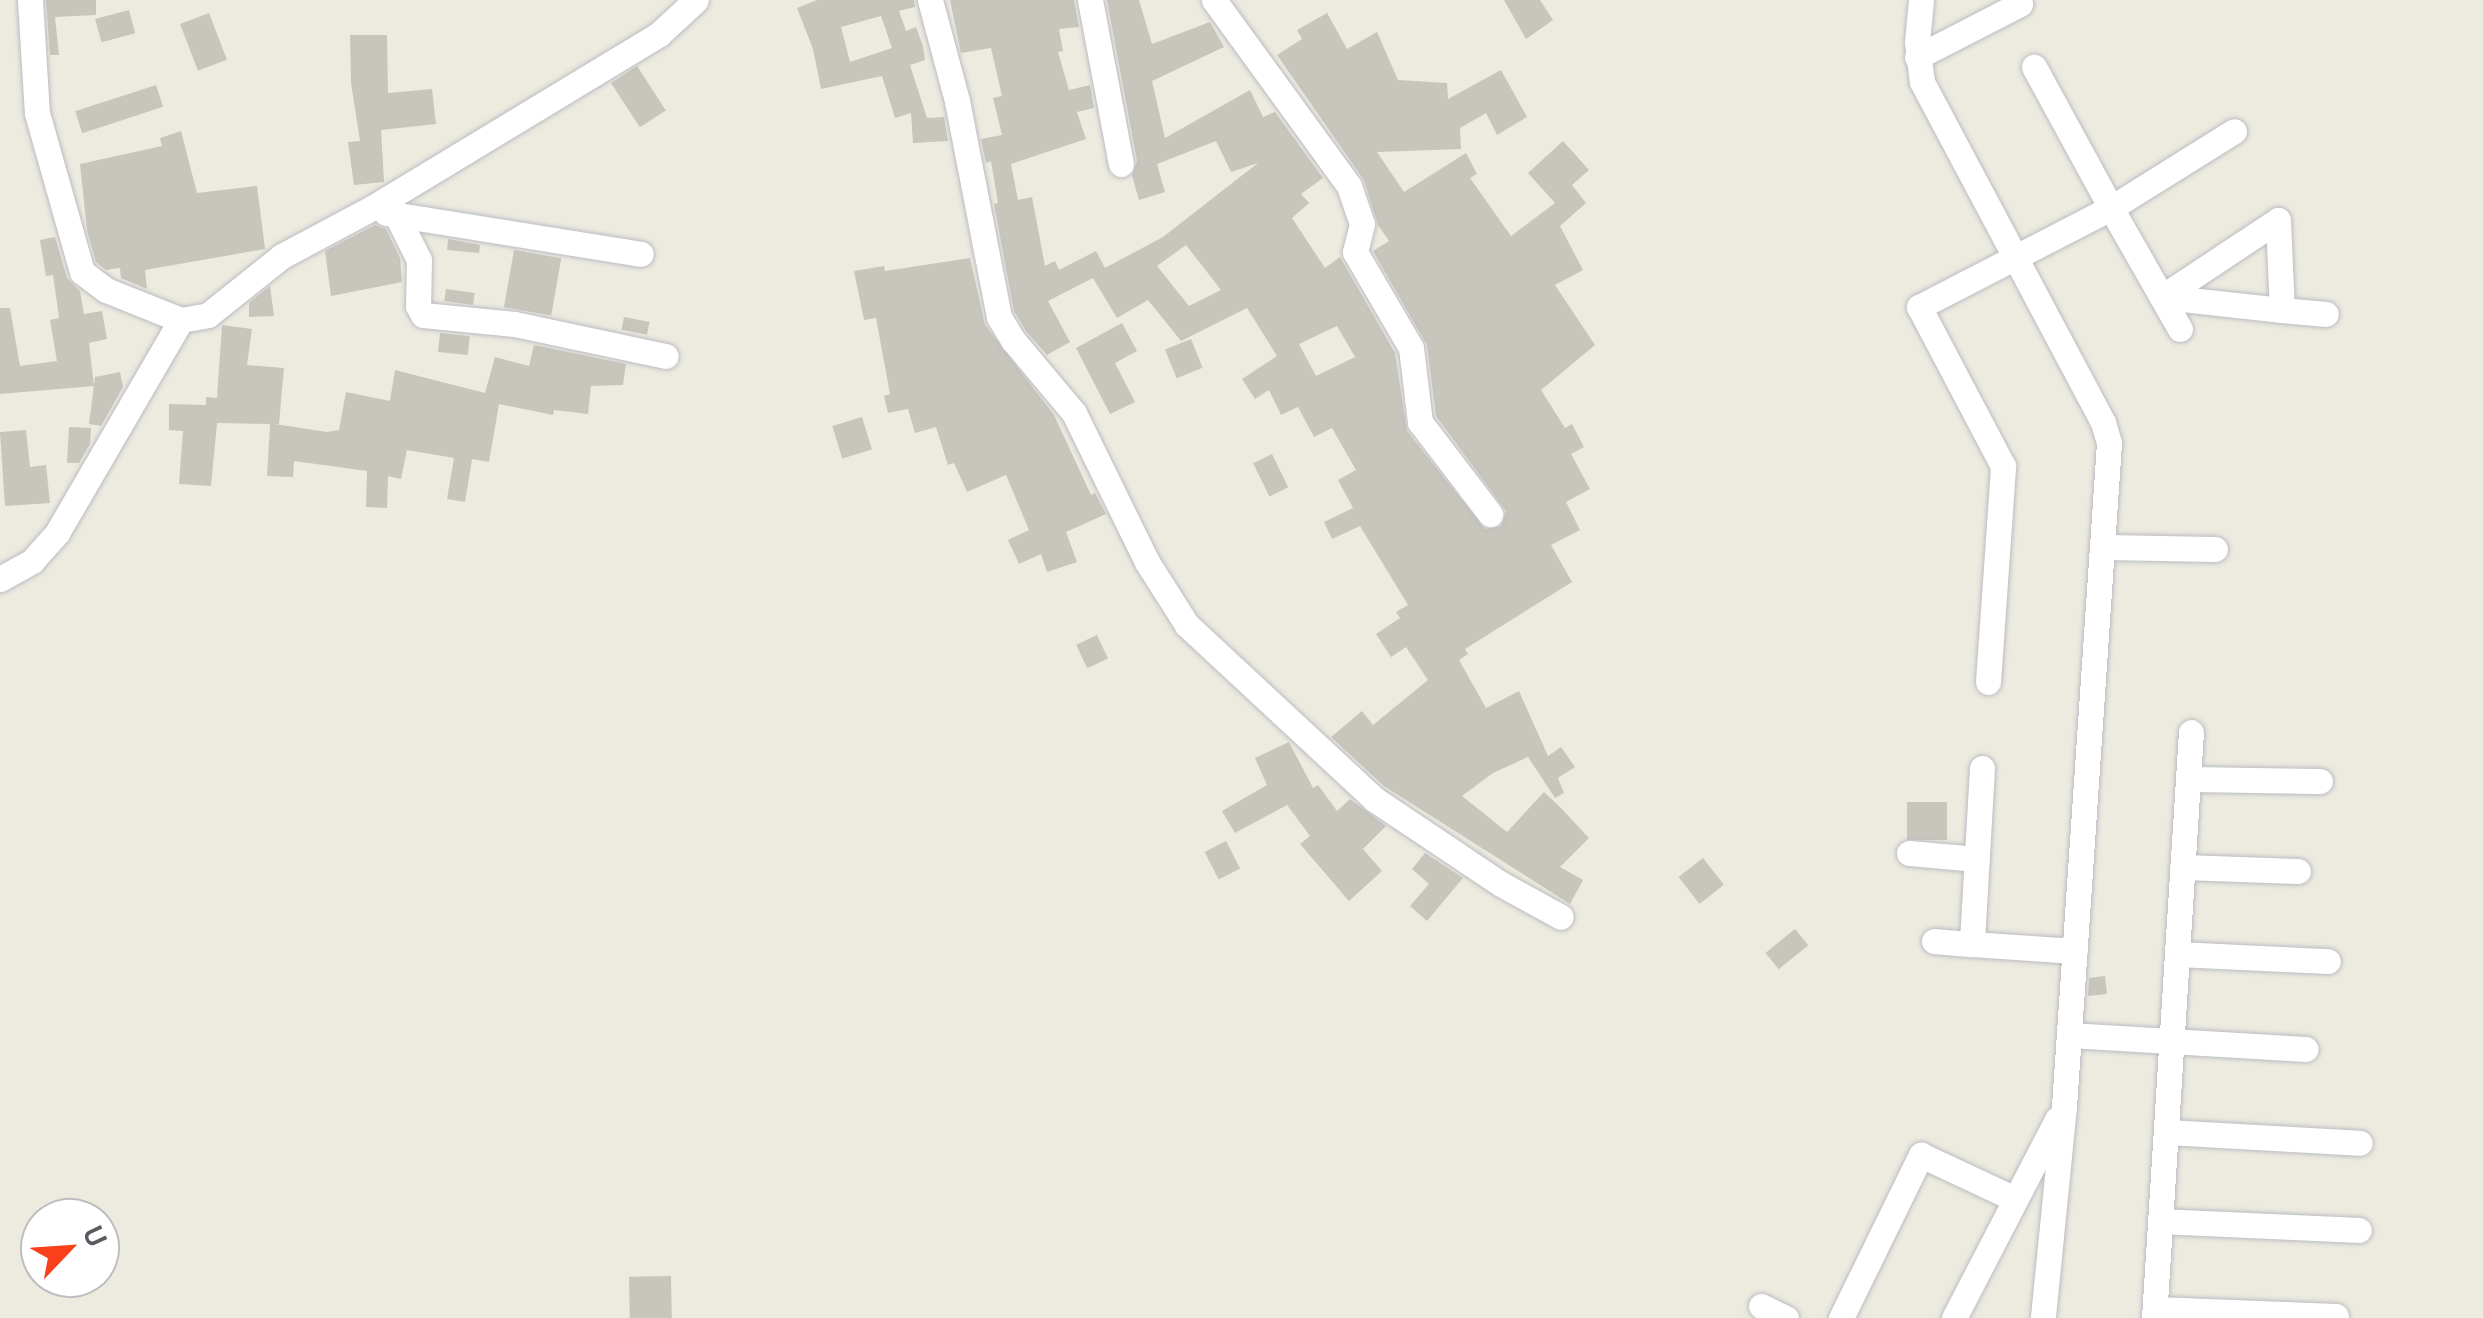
<!DOCTYPE html>
<style>
body{margin:0}
#map{position:relative;width:2483px;height:1318px;overflow:hidden;background:#edebdf;font-family:"Space Grotesk",sans-serif}
div>[style]{position:absolute}
.building>*{inset:0;background:#c8c5bc;transform-origin:0 0}
.roads{filter:drop-shadow(0 0 2px #babcc3) drop-shadow(0 0 2px #babcc3)}
.street>*{height:25px;margin:-12.5px;padding:0 12.5px;transform-origin:12.5px;border-radius:12.5px;background:#fff}
span{translate:-50% -50%;white-space:nowrap;text-align:center;line-height:1.15;-webkit-text-stroke:10px #fff;paint-order:stroke}
.north{position:absolute;left:20px;top:1198px;width:100px;height:100px;box-sizing:border-box;background:#fff;border:2px solid #bcbec0;border-radius:50%;rotate:65deg;font-size:28px;font-weight:700;line-height:40px;text-align:center;color:#585c62}
.north::after{content:'';display:block;margin:auto;width:35px;height:45px;background:#f8401a;clip-path:polygon(50% 0,100% 100%,50% 72%,0 100%)}
</style>
<div id="map">
<div class="building">
<i style="clip-path:polygon(46px 0,96px 0,96px 15px,55px 17px,59px 55px,50px 55px)"></i>
<i style="clip-path:polygon(evenodd,817px 0,914px 0,915px 7px,899px 11px,906px 31px,916px 27px,923px 46px,925px 60px,910px 65px,927px 118px,944px 117px,948px 141px,913px 143px,911px 113px,895px 118px,882px 76px,821px 89px,813px 49px,797px 8px,817px 0,881px 16px,892px 48px,850px 62px,841px 27px,881px 16px)"></i>
<i style="clip-path:polygon(evenodd,950px 0,1074px 0,1079px 27px,1059px 29px,1063px 51px,1058px 52px,1069px 90px,1090px 85px,1094px 108px,1077px 112px,1086px 139px,1011px 164px,1018px 200px,1032px 197px,1045px 266px,1055px 261px,1059px 270px,1096px 251px,1105px 268px,1163px 237px,1258px 163px,1231px 172px,1216px 141px,1157px 164px,1165px 192px,1139px 200px,1132px 176px,1137px 161px,1107px 0,1139px 0,1152px 44px,1210px 22px,1224px 47px,1152px 81px,1165px 138px,1250px 90px,1263px 117px,1275px 112px,1323px 178px,1301px 194px,1309px 203px,1292px 218px,1325px 268px,1340px 257px,1395px 353px,1407px 431px,1485px 529px,1501px 526px,1506px 511px,1436px 416px,1427px 345px,1373px 251px,1389px 241px,1378px 225px,1364px 180px,1277px 55px,1302px 39px,1297px 30px,1327px 13px,1347px 49px,1377px 32px,1398px 80px,1447px 83px,1448px 99px,1501px 70px,1527px 117px,1497px 135px,1486px 113px,1460px 128px,1461px 149px,1377px 152px,1404px 192px,1466px 153px,1477px 174px,1470px 178px,1511px 236px,1555px 203px,1528px 173px,1563px 141px,1589px 170px,1572px 185px,1586px 203px,1560px 226px,1583px 270px,1555px 285px,1595px 345px,1541px 390px,1565px 428px,1572px 424px,1584px 447px,1571px 454px,1590px 489px,1566px 502px,1580px 530px,1551px 545px,1572px 582px,1465px 649px,1468px 654px,1459px 660px,1486px 708px,1519px 691px,1548px 756px,1561px 747px,1575px 767px,1558px 778px,1564px 793px,1555px 798px,1528px 757px,1493px 773px,1462px 796px,1507px 832px,1544px 792px,1561px 808px,1589px 838px,1560px 867px,1583px 880px,1570px 904px,1384px 786px,1331px 737px,1362px 711px,1373px 725px,1428px 680px,1406px 647px,1391px 657px,1376px 634px,1400px 618px,1396px 612px,1408px 605px,1360px 526px,1332px 539px,1324px 522px,1353px 508px,1338px 480px,1356px 470px,1332px 428px,1314px 437px,1298px 407px,1281px 415px,1269px 390px,1255px 399px,1242px 379px,1277px 356px,1247px 308px,1181px 341px,1148px 300px,1117px 318px,1093px 278px,1048px 301px,1070px 342px,1047px 355px,1026px 331px,1014px 311px,994px 204px,998px 203px,991px 161px,986px 163px,981px 139px,1002px 135px,993px 98px,1002px 96px,991px 48px,961px 53px,950px 0,1186px 245px,1221px 290px,1189px 306px,1157px 266px,1186px 245px,950px 0,1337px 326px,1355px 357px,1316px 376px,1299px 344px,1337px 326px)"></i>
<i style="clip-path:polygon(1504px 0,1540px 0,1553px 20px,1526px 39px)"></i>
<i style="left:129px;top:10px;width:24px;height:35px;rotate:75deg"></i>
<i style="left:209px;top:13px;width:50px;height:31px;rotate:69deg"></i>
<i style="clip-path:polygon(350px 35px,387px 35px,388px 93px,432px 89px,436px 124px,381px 130px,384px 182px,354px 185px,348px 142px,360px 141px,351px 83px)"></i>
<i style="left:637px;top:66px;width:53px;height:31px;rotate:57deg"></i>
<i style="left:156px;top:85px;width:23px;height:85px;rotate:72deg"></i>
<i style="clip-path:polygon(181px 131px,197px 193px,257px 186px,265px 249px,145px 270px,147px 289px,121px 278px,120px 268px,106px 270px,96px 262px,87px 230px,80px 164px,162px 146px,160px 138px)"></i>
<i style="clip-path:polygon(375px 225px,386px 229px,400px 258px,402px 282px,331px 296px,325px 251px)"></i>
<i style="clip-path:polygon(55px 237px,67px 278px,80px 291px,84px 314px,102px 311px,107px 339px,89px 343px,94px 386px,0 394px,0 308px,10px 308px,20px 366px,57px 361px,50px 320px,59px 318px,53px 275px,46px 276px,40px 240px)"></i>
<i style="clip-path:polygon(448px 239px,480px 245px,479px 253px,447px 250px)"></i>
<i style="left:514px;top:250px;width:48px;height:58px;rotate:10deg"></i>
<i style="clip-path:polygon(970px 258px,985px 325px,1054px 415px,1091px 495px,1095px 493px,1106px 514px,1066px 532px,1077px 562px,1047px 572px,1041px 554px,1019px 564px,1008px 540px,1029px 530px,1006px 475px,967px 492px,954px 463px,948px 465px,936px 427px,915px 433px,908px 409px,888px 413px,884px 396px,890px 394px,876px 318px,864px 320px,854px 271px,884px 266px,885px 271px)"></i>
<i style="clip-path:polygon(270px 286px,274px 316px,249px 317px,249px 303px)"></i>
<i style="left:446px;top:289px;width:29px;height:12px;rotate:8deg"></i>
<i style="left:624px;top:317px;width:26px;height:13px;rotate:11deg"></i>
<i style="clip-path:polygon(1122px 323px,1137px 351px,1115px 363px,1135px 402px,1110px 414px,1076px 348px)"></i>
<i style="clip-path:polygon(222px 325px,252px 329px,247px 365px,284px 368px,279px 424px,275px 424px,327px 432px,339px 430px,346px 392px,390px 401px,395px 370px,485px 393px,495px 357px,529px 366px,534px 345px,626px 364px,623px 385px,591px 386px,588px 414px,554px 410px,553px 415px,499px 404px,489px 462px,472px 459px,465px 502px,447px 499px,454px 458px,407px 450px,401px 479px,388px 476px,387px 508px,366px 507px,367px 471px,294px 461px,293px 477px,267px 476px,270px 424px,217px 423px,211px 486px,179px 484px,183px 431px,169px 430px,169px 404px,206px 405px,206px 397px,217px 398px)"></i>
<i style="left:440px;top:333px;width:30px;height:19px;rotate:6deg"></i>
<i style="left:1191px;top:339px;width:31px;height:28px;rotate:68deg"></i>
<i style="clip-path:polygon(120px 372px,123px 387px,101px 426px,89px 424px,95px 377px)"></i>
<i style="left:862px;top:417px;width:34px;height:31px;rotate:73deg"></i>
<i style="clip-path:polygon(69px 427px,91px 428px,90px 444px,79px 463px,67px 463px)"></i>
<i style="clip-path:polygon(26px 430px,30px 467px,46px 465px,50px 503px,5px 506px,0 432px)"></i>
<i style="left:1272px;top:454px;width:37px;height:21px;rotate:64deg"></i>
<i style="left:1097px;top:635px;width:26px;height:23px;rotate:65deg"></i>
<i style="clip-path:polygon(1289px 742px,1313px 788px,1318px 785px,1337px 811px,1350px 799px,1386px 826px,1363px 849px,1382px 871px,1349px 901px,1300px 844px,1310px 836px,1287px 805px,1235px 833px,1222px 811px,1267px 785px,1255px 758px)"></i>
<i style="left:1947px;top:802px;width:38px;height:40px;rotate:90deg"></i>
<i style="left:1226px;top:841px;width:31px;height:24px;rotate:63deg"></i>
<i style="clip-path:polygon(1425px 853px,1463px 878px,1427px 921px,1410px 906px,1429px 884px,1412px 869px)"></i>
<i style="left:1703px;top:858px;width:34px;height:31px;rotate:52deg"></i>
<i style="left:1795px;top:929px;width:21px;height:38px;rotate:51deg"></i>
<i style="clip-path:polygon(2105px 976px,2107px 994px,2088px 996px,2089px 978px)"></i>
<i style="left:671px;top:1276px;width:42px;height:42px;rotate:89deg"></i>
</div>
<div class="roads">
<div class="street">
<i style="left:30px;top:0;width:113px;rotate:86.5deg"></i>
<i style="left:37px;top:113px;width:165px;rotate:74.2deg"></i>
<i style="left:82px;top:272px;width:30px;rotate:37deg"></i>
<i style="left:106px;top:290px;width:81px;rotate:21.8deg"></i>
<i style="left:181px;top:320px;width:27px;rotate:-10deg"></i>
<i style="left:208px;top:315px;width:95px;rotate:-38.6deg"></i>
<i style="left:282px;top:256px;width:102px;rotate:-28.1deg"></i>
<i style="left:372px;top:208px;width:336px;rotate:-31.2deg"></i>
<i style="left:659px;top:34px;width:50px;rotate:-42.6deg"></i>
<i style="left:930px;top:0;width:105px;rotate:75deg"></i>
<i style="left:957px;top:101px;width:220px;rotate:79deg"></i>
<i style="left:999px;top:317px;width:27px;rotate:59deg"></i>
<i style="left:1013px;top:340px;width:95px;rotate:50.1deg"></i>
<i style="left:1074px;top:413px;width:166px;rotate:63.9deg"></i>
<i style="left:1147px;top:562px;width:75px;rotate:57.6deg"></i>
<i style="left:1187px;top:625px;width:255px;rotate:42.9deg"></i>
<i style="left:1374px;top:799px;width:153px;rotate:33.8deg"></i>
<i style="left:1501px;top:884px;width:68px;rotate:28.8deg"></i>
<i style="left:1090px;top:0;width:167px;rotate:79.3deg"></i>
<i style="left:1214px;top:0;width:230px;rotate:54deg"></i>
<i style="left:1349px;top:186px;width:40px;rotate:71.1deg"></i>
<i style="left:1362px;top:224px;width:29px;rotate:104deg"></i>
<i style="left:1355px;top:252px;width:111px;rotate:59.7deg"></i>
<i style="left:1411px;top:348px;width:75px;rotate:83.1deg"></i>
<i style="left:1420px;top:422px;width:116px;rotate:52.7deg"></i>
<i style="left:1921px;top:0;width:42px;rotate:95.4deg"></i>
<i style="left:1917px;top:42px;width:40px;rotate:82.9deg"></i>
<i style="left:1922px;top:82px;width:385px;rotate:62deg"></i>
<i style="left:2103px;top:422px;width:22px;rotate:74deg"></i>
<i style="left:2109px;top:443px;width:665px;rotate:93.88deg"></i>
<i style="left:2064px;top:1106px;width:213px;rotate:95.7deg"></i>
<i style="left:1917px;top:57px;width:116px;rotate:-27.2deg"></i>
<i style="left:386px;top:213px;width:258px;rotate:9.1deg"></i>
<i style="left:397px;top:216px;width:49px;rotate:63.4deg"></i>
<i style="left:419px;top:260px;width:46px;rotate:91.2deg"></i>
<i style="left:418px;top:306px;width:10px;rotate:61deg"></i>
<i style="left:423px;top:315px;width:92px;rotate:5.6deg"></i>
<i style="left:515px;top:324px;width:154px;rotate:12deg"></i>
<i style="left:2278px;top:220px;width:90px;rotate:87.5deg"></i>
<i style="left:2282px;top:310px;width:121px;rotate:-173.8deg"></i>
<i style="left:2162px;top:297px;width:139px;rotate:-33.6deg"></i>
<i style="left:2282px;top:310px;width:44px;rotate:5.2deg"></i>
<i style="left:2180px;top:329px;width:139px;rotate:-119.7deg"></i>
<i style="left:2111px;top:208px;width:145px;rotate:-32deg"></i>
<i style="left:2105px;top:547px;width:110px;rotate:1deg"></i>
<i style="left:0;top:579px;width:37px;rotate:-29deg"></i>
<i style="left:32px;top:561px;width:38px;rotate:-48deg"></i>
<i style="left:57px;top:533px;width:246px;rotate:-59.8deg"></i>
<i style="left:1988px;top:682px;width:217px;rotate:-86deg"></i>
<i style="left:2003px;top:466px;width:180px;rotate:-117.8deg"></i>
<i style="left:1919px;top:307px;width:216px;rotate:-27.3deg"></i>
<i style="left:2111px;top:208px;width:161px;rotate:-118.6deg"></i>
<i style="left:1982px;top:768px;width:176px;rotate:93.3deg"></i>
<i style="left:1972px;top:944px;width:103px;rotate:3.9deg"></i>
<i style="left:2188px;top:779px;width:132px;rotate:0.9deg"></i>
<i style="left:1909px;top:853px;width:68px;rotate:5deg"></i>
<i style="left:2182px;top:867px;width:116px;rotate:2deg"></i>
<i style="left:1934px;top:941px;width:38px;rotate:5deg"></i>
<i style="left:2177px;top:954px;width:151px;rotate:2.7deg"></i>
<i style="left:2069px;top:1035px;width:237px;rotate:3.4deg"></i>
<i style="left:2166px;top:1132px;width:194px;rotate:3.2deg"></i>
<i style="left:2160px;top:1221px;width:199px;rotate:2.6deg"></i>
<i style="left:1761px;top:1306px;width:28px;rotate:26deg"></i>
<i style="left:2155px;top:1309px;width:181px;rotate:2.2deg"></i>
<i style="left:1841px;top:1318px;width:182px;rotate:-63.9deg"></i>
<i style="left:1921px;top:1155px;width:104px;rotate:25.1deg"></i>
<i style="left:1954px;top:1318px;width:224px;rotate:-62.6deg"></i>
<i style="left:2154px;top:1318px;width:587px;rotate:-86.39deg"></i>
</div>
</div>
<div class="north">U</div>
</div>
